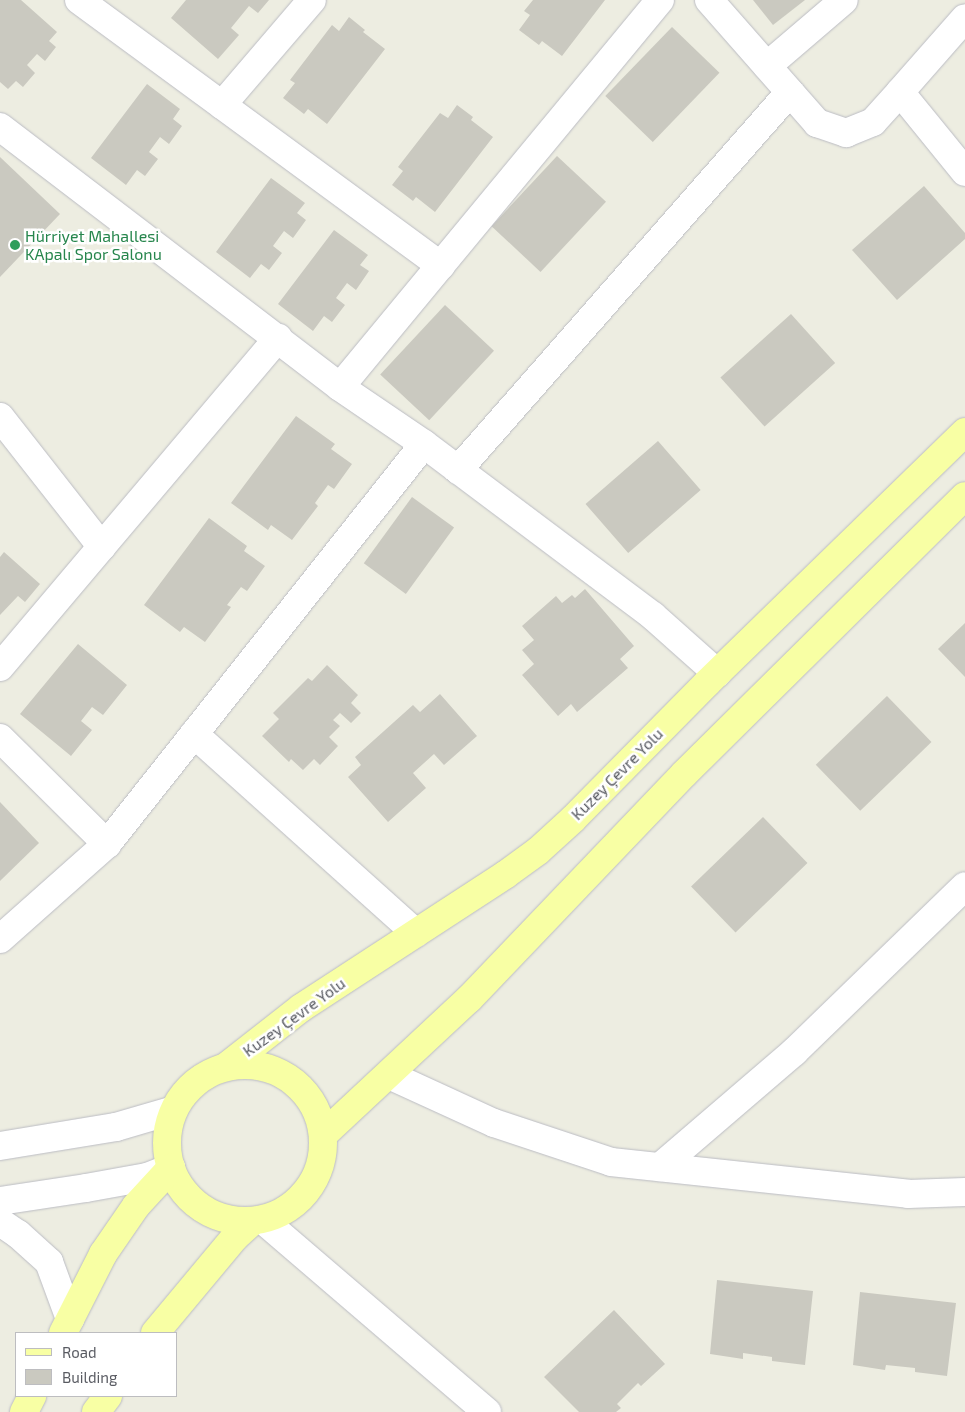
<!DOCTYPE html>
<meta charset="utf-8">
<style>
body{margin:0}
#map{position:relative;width:965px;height:1412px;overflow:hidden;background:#edede1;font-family:"Exo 2",sans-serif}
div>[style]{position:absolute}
.building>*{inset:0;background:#cac9c0;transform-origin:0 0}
.roads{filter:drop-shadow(0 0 1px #bbbcc3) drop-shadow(0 0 1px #bbbcc3)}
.minor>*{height:28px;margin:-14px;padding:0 14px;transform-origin:14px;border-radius:14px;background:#fff}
.major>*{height:28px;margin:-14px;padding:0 14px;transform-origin:14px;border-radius:14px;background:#f8ffa4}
.major>.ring{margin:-14px;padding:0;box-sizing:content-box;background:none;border:28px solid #f8ffa4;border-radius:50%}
.dots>*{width:14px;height:14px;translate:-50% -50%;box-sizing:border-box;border:2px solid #fff;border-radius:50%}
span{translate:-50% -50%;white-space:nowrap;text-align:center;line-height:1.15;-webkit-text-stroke:5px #fff;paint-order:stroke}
.leisure-label{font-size:16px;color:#27864d}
.left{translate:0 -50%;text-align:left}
.street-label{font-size:16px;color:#595b62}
.legend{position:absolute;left:15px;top:1332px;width:162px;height:65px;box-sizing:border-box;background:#fff;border:1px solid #bdbdc0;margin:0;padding:6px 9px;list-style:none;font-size:15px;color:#595b62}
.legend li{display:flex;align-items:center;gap:10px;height:25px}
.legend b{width:25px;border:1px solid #bdbdc0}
</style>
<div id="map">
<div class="building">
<i style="clip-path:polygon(0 0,21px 0,57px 32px,49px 41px,56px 47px,45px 61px,37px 54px,27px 65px,35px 73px,23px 87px,16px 81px,8px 89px,0 82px)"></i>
<i style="clip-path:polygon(186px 0,269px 0,258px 13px,249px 6px,231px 28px,239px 35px,218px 59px,171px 18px)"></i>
<i style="clip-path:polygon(533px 0,605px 0,562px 56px,542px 41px,539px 45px,519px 30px,530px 15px,524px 11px)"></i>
<i style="clip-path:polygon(753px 0,805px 0,773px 25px)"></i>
<i style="clip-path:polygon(349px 17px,365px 30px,363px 32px,385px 49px,327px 124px,308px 109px,304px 114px,283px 98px,295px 83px,290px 80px,332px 25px,339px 31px)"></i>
<i style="left:672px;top:27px;width:66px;height:96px;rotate:44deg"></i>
<i style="clip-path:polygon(147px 84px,180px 109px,173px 119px,182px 126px,169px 144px,160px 137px,149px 152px,158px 159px,145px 176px,137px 170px,126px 185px,91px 158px)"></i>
<i style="clip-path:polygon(457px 105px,473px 117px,471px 120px,493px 137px,435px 212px,416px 197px,413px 201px,392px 185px,403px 171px,398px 167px,440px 113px,448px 118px)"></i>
<i style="left:557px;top:156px;width:67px;height:96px;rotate:43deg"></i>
<i style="clip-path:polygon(0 157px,60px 214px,0 277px)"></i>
<i style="clip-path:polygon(271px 178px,305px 203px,297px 213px,306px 220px,293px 238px,284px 231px,273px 246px,282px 253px,269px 270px,261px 264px,250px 278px,216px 252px)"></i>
<i style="clip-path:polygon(924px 186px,965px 233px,965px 239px,897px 300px,852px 250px)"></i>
<i style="clip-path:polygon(334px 230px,368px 255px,360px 265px,369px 271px,356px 290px,347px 283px,336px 298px,345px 305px,332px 322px,324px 316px,313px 331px,278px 304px)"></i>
<i style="left:445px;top:305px;width:67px;height:95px;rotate:43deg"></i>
<i style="left:791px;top:314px;width:66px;height:95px;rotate:48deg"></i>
<i style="clip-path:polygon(296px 416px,335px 444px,331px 449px,352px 464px,334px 489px,328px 485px,315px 503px,318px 506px,292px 540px,271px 525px,268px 530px,231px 503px)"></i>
<i style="left:658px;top:441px;width:65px;height:96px;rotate:49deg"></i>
<i style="left:412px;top:497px;width:52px;height:82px;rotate:36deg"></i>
<i style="clip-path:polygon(209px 518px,247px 546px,244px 551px,265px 566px,247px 591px,241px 587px,227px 605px,231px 607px,205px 642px,184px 627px,180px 632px,144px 605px)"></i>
<i style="clip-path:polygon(4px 552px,40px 584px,25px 602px,18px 596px,0 615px,0 557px)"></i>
<i style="clip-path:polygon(585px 589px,634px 646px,620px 659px,628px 668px,577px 712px,571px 704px,558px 716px,522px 675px,534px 664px,522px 650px,534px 640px,522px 626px,556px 596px,562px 603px,572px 595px,575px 598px)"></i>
<i style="clip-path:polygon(965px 623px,965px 677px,938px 649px)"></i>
<i style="clip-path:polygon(78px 644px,127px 685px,103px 715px,92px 707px,81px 721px,92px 730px,71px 756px,20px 714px)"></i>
<i style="clip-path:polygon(327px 665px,358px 695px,351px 703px,361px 713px,351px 723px,340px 713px,333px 720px,340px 726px,329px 737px,338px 746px,320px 765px,314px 759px,303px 770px,291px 759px,289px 762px,262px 736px,279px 719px,273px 713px,308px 678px,312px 681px)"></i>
<i style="clip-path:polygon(440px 694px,477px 736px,444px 765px,434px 754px,413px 773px,426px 788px,388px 822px,348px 777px,361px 765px,355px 757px,413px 705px,420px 712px)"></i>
<i style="left:887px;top:696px;width:64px;height:99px;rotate:46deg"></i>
<i style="clip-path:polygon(0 802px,39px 843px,0 881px)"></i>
<i style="left:763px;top:817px;width:64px;height:100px;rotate:46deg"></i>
<i style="clip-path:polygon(717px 1280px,813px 1291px,805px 1365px,772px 1361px,772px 1357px,743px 1353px,743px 1359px,710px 1354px)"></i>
<i style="clip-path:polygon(860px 1292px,956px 1303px,947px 1376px,915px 1372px,915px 1368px,886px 1365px,885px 1370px,853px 1365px)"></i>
<i style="clip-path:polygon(614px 1310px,665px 1364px,641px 1386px,638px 1383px,617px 1404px,621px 1408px,616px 1412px,579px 1412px,544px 1377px)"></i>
</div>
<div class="roads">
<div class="minor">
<i style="left:79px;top:0;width:449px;rotate:36.3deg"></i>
<i style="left:709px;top:0;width:164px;rotate:48.7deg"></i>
<i style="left:817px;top:123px;width:31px;rotate:19deg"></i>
<i style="left:846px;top:133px;width:29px;rotate:-22deg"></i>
<i style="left:873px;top:122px;width:40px;rotate:-48deg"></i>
<i style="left:900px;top:92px;width:103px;rotate:50.9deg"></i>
<i style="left:767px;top:66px;width:101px;rotate:-40.6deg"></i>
<i style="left:900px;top:92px;width:98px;rotate:-48.7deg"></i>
<i style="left:222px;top:105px;width:138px;rotate:-49.4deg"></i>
<i style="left:0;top:127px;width:428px;rotate:37.4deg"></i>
<i style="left:340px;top:387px;width:102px;rotate:34.2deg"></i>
<i style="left:424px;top:444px;width:286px;rotate:36.9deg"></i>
<i style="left:653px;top:616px;width:86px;rotate:41.7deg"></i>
<i style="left:340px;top:387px;width:502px;rotate:-50.41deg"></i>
<i style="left:0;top:417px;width:165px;rotate:51.9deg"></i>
<i style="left:458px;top:470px;width:503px;rotate:-48.71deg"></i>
<i style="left:0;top:667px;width:431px;rotate:-49.8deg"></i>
<i style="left:194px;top:734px;width:298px;rotate:41.9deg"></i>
<i style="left:0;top:738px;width:151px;rotate:44.7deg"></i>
<i style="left:0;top:939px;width:143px;rotate:-41.6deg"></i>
<i style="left:107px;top:844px;width:510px;rotate:-51.6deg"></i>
<i style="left:389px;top:1075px;width:115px;rotate:24.6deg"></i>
<i style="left:494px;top:1123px;width:123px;rotate:18.4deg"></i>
<i style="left:611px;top:1162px;width:299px;rotate:6.1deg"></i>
<i style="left:908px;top:1194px;width:57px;rotate:-2deg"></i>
<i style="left:0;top:1146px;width:118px;rotate:-9.3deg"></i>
<i style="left:116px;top:1127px;width:60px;rotate:-16.3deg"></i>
<i style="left:660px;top:1167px;width:177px;rotate:-40.6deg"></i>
<i style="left:794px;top:1052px;width:238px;rotate:-44.1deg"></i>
<i style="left:0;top:1201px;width:87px;rotate:-8.6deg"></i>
<i style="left:86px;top:1188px;width:62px;rotate:-10.2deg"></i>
<i style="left:147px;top:1177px;width:26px;rotate:-21deg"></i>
<i style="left:263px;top:1220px;width:295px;rotate:40.6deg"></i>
<i style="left:0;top:1222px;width:22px;rotate:34deg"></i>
<i style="left:18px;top:1234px;width:42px;rotate:42.1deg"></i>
<i style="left:49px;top:1262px;width:61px;rotate:69.8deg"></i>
</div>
<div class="major">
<i class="ring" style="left:167px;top:1065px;width:128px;height:128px"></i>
<i style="left:227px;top:1066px;width:94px;rotate:-38.1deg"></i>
<i style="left:301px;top:1008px;width:244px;rotate:-33.1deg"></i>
<i style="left:505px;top:875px;width:41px;rotate:-36deg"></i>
<i style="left:538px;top:851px;width:47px;rotate:-42.4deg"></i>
<i style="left:573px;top:819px;width:191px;rotate:-45.4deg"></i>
<i style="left:707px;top:683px;width:360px;rotate:-44.2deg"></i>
<i style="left:323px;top:1135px;width:200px;rotate:-43deg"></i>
<i style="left:469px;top:999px;width:311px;rotate:-46.3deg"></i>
<i style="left:684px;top:774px;width:395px;rotate:-44.7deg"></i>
<i style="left:63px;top:1333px;width:89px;rotate:-63.1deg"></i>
<i style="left:103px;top:1254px;width:58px;rotate:-55.5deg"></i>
<i style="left:136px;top:1206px;width:52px;rotate:-47.4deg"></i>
<i style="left:155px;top:1333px;width:125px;rotate:-50.2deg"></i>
<i style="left:235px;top:1237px;width:24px;rotate:-42deg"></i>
<i style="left:24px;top:1412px;width:18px;rotate:-63deg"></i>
<i style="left:96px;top:1412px;width:20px;rotate:-53deg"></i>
</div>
</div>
<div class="dots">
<i style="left:15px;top:245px;background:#2e9e5b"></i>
</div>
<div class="leisure-label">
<span class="left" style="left:25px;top:245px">Hürriyet Mahallesi<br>KApalı Spor Salonu</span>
</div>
<div class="street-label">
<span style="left:617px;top:774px;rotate:-45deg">Kuzey Çevre Yolu</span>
<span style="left:294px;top:1017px;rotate:-36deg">Kuzey Çevre Yolu</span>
</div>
<ul class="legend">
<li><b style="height:6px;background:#f8ffa4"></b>Road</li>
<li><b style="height:14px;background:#cac9c0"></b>Building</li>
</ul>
</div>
